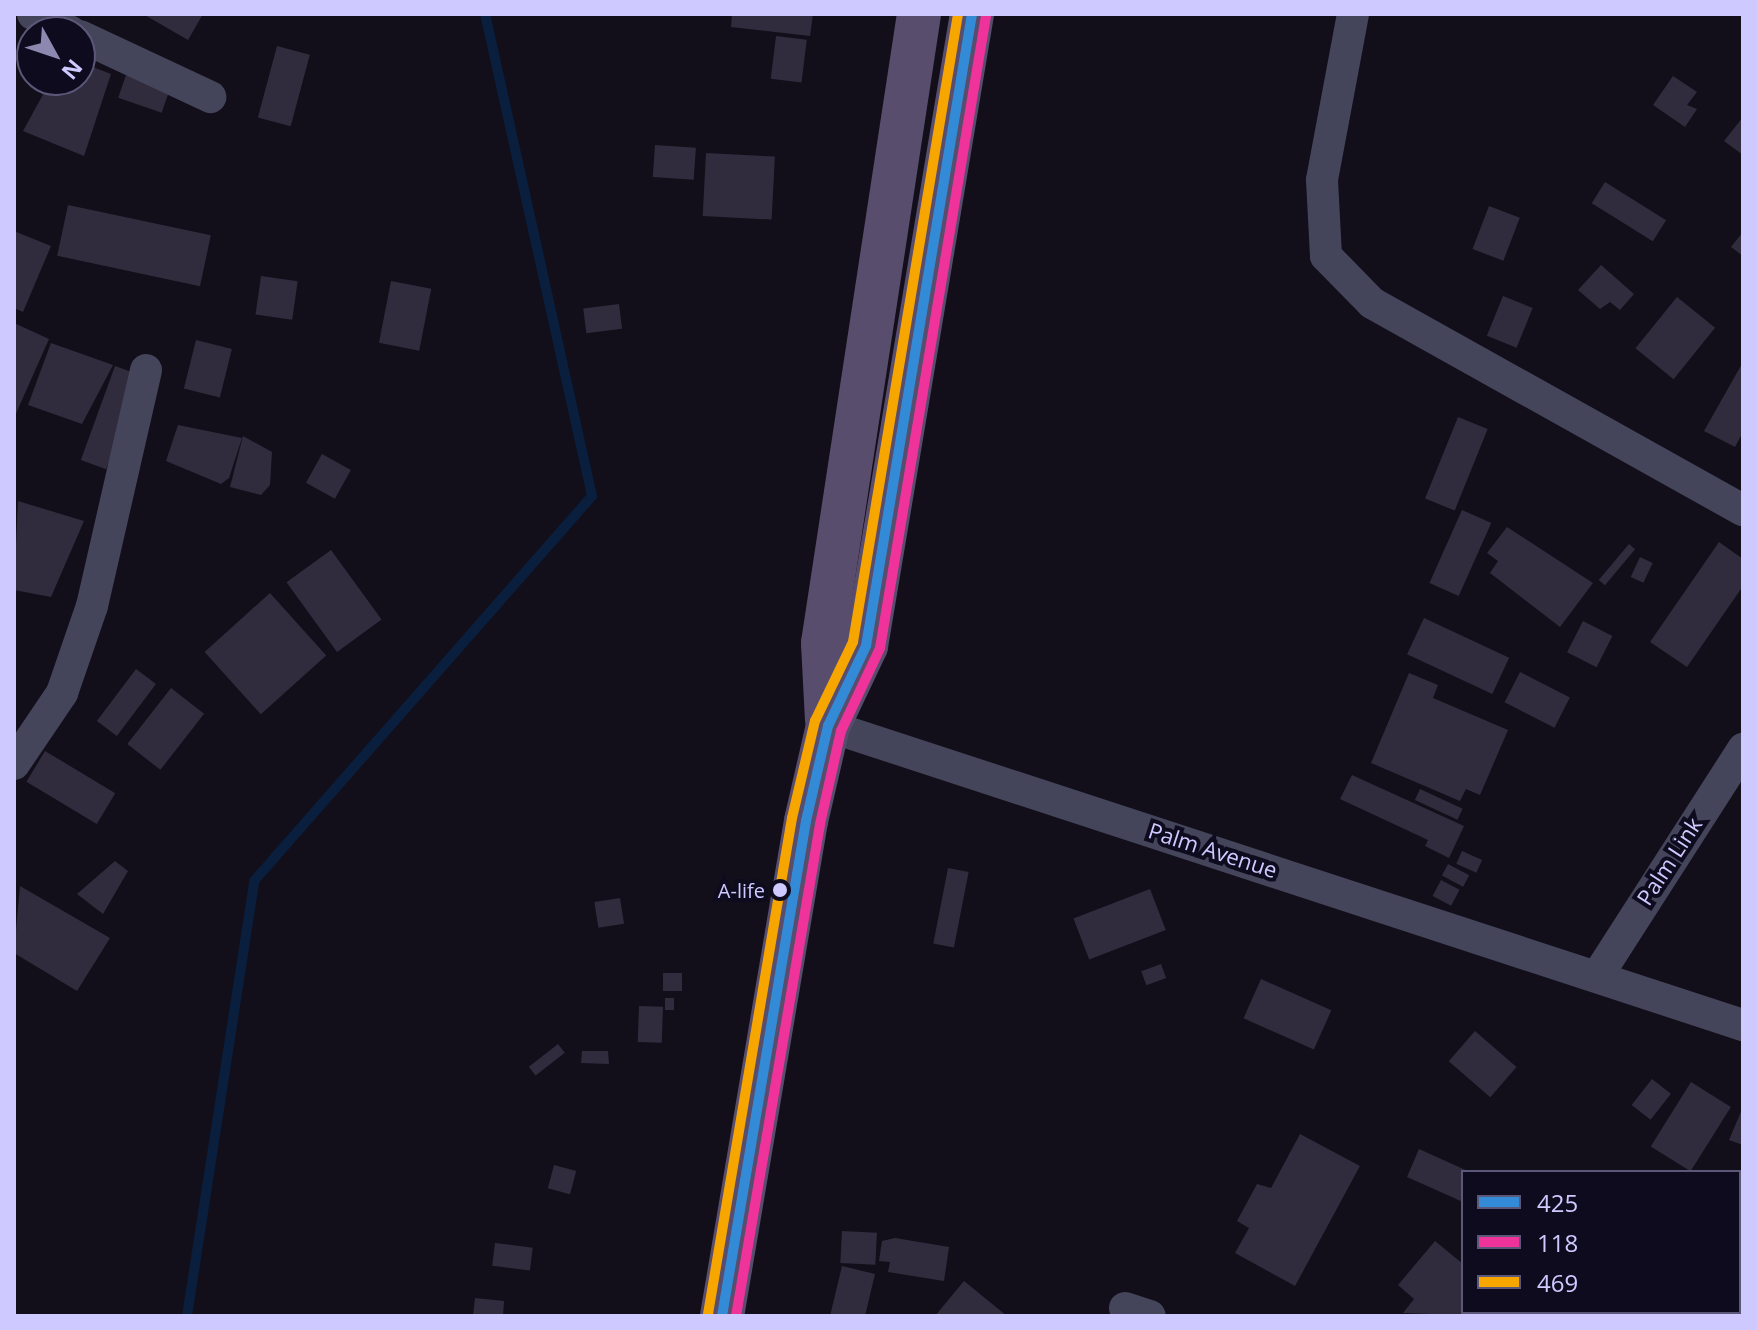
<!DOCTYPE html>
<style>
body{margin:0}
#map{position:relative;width:1757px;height:1330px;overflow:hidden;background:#120f1a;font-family:"Open Sans",sans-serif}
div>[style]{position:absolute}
.stream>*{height:10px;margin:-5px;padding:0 5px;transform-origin:5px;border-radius:5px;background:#0a1e3d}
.building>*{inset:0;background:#302c3e;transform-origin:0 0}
.street>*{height:32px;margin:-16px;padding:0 16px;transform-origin:16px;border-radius:16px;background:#44445b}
.primary>*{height:44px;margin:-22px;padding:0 22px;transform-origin:22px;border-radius:22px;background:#594d6d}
.bus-1>*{height:10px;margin:-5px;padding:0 5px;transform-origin:5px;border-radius:5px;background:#338bd7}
.bus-2>*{height:10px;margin:-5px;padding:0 5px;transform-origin:5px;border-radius:5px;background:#ef339a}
.bus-3>*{height:10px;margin:-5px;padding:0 5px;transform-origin:5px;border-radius:5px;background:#f7a600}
.dots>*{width:22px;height:22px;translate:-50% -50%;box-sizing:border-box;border:4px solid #0e0b1f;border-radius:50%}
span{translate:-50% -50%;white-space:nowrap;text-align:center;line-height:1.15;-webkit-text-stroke:8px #0e0b1f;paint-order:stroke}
.bus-label{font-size:20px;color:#cec9ff}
.right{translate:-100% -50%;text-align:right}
.street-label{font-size:22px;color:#cec9ff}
.frame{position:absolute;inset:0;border:16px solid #cec9ff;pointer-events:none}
.legend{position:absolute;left:1461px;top:1170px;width:280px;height:144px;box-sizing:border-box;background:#0e0b1f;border:2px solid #5b5779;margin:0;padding:10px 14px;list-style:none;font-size:24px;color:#cec9ff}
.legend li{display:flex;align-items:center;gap:16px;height:40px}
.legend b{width:40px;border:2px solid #5b5779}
.north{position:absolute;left:16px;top:16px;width:80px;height:80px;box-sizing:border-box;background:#0e0b1f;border:2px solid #5b5779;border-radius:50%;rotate:130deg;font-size:22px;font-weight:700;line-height:32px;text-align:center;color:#cec9ff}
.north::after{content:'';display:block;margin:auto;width:28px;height:36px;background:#8c88af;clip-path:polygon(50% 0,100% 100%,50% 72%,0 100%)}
</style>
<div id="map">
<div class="stream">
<i style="left:187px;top:1316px;width:440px;rotate:-81.2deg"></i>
<i style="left:254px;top:881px;width:512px;rotate:-48.72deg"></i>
<i style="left:592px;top:496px;width:494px;rotate:-102.5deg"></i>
</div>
<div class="building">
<i style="clip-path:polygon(143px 14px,203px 14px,188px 40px)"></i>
<i style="clip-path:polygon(732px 14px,813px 14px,810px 36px,731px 27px)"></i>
<i style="left:776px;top:36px;width:31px;height:43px;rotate:7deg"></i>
<i style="left:277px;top:46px;width:34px;height:74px;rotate:15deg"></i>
<i style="clip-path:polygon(80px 62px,111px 74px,84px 156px,23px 131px,51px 80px,80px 80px)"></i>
<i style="left:126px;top:75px;width:46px;height:24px;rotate:19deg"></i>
<i style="clip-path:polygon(1673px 76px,1697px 92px,1687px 105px,1697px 109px,1685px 127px,1653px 105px)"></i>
<i style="clip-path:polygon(1743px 117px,1743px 155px,1724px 141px)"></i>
<i style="left:655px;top:145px;width:41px;height:32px;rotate:4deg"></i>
<i style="left:706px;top:153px;width:69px;height:63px;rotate:3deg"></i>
<i style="left:1605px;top:182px;width:72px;height:25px;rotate:32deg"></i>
<i style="left:68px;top:205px;width:146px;height:52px;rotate:12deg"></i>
<i style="left:1489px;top:206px;width:33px;height:46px;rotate:21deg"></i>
<i style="clip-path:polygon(14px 231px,51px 246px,23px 312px,14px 308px)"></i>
<i style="clip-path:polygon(1743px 232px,1743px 256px,1731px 247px)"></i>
<i style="clip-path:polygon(1601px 265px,1634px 294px,1620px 310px,1610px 302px,1600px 309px,1578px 290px)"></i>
<i style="left:261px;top:276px;width:37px;height:39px;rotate:8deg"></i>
<i style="left:391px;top:281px;width:41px;height:63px;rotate:11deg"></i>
<i style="left:1503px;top:296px;width:32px;height:43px;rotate:22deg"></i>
<i style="left:1677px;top:297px;width:49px;height:66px;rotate:39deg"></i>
<i style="left:619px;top:304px;width:25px;height:36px;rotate:83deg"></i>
<i style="clip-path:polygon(14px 323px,49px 339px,14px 418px)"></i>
<i style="left:196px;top:340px;width:37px;height:50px;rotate:14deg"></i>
<i style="clip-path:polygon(51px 343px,113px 365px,82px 424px,28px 405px)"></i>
<i style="clip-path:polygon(1743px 362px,1743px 432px,1735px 447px,1704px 431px)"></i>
<i style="left:115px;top:366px;width:27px;height:100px;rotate:20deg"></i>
<i style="left:1458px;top:417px;width:32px;height:88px;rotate:22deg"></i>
<i style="clip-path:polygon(178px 425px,242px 438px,229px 478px,221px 484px,166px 461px)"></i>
<i style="clip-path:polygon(243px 436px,272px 452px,270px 485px,261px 495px,230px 487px)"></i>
<i style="left:322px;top:454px;width:33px;height:33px;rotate:29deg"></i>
<i style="clip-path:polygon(18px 501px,84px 521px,51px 597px,14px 590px)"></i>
<i style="left:1462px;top:510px;width:32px;height:80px;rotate:24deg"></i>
<i style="clip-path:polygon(1507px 527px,1593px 583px,1560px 627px,1490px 573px,1498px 561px,1487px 553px)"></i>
<i style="clip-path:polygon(1719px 542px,1743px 559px,1743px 586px,1687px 667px,1650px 642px)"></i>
<i style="left:1629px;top:544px;width:8px;height:47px;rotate:40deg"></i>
<i style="left:331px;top:550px;width:86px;height:55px;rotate:54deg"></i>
<i style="left:1640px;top:557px;width:14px;height:22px;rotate:25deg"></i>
<i style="left:270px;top:593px;width:84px;height:88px;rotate:48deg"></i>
<i style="left:1424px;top:618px;width:94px;height:40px;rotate:25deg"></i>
<i style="left:1583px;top:621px;width:33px;height:35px;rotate:27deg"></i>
<i style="left:136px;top:669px;width:25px;height:65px;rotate:37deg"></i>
<i style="left:1520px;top:672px;width:56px;height:34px;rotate:27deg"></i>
<i style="clip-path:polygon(1409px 673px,1438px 685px,1433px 698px,1508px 730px,1480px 795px,1466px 789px,1460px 801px,1371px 763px)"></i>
<i style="left:171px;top:688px;width:42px;height:71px;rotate:38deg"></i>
<i style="left:45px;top:751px;width:82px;height:36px;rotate:31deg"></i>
<i style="clip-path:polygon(1352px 775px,1464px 826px,1449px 858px,1425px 846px,1428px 840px,1340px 799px)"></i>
<i style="left:1420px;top:789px;width:47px;height:12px;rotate:25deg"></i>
<i style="left:1462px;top:851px;width:22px;height:14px;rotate:24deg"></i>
<i style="clip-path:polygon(115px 861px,128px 871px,103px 914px,77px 894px)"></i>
<i style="left:1448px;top:864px;width:24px;height:13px;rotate:28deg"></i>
<i style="left:948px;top:868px;width:21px;height:77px;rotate:11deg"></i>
<i style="left:1441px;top:880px;width:21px;height:18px;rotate:28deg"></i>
<i style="clip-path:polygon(20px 886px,110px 938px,77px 991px,14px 953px)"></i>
<i style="left:1150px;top:889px;width:44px;height:82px;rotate:69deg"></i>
<i style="left:620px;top:898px;width:26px;height:26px;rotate:81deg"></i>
<i style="left:1161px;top:964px;width:15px;height:21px;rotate:70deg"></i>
<i style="left:663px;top:973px;width:19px;height:18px"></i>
<i style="left:1261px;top:979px;width:77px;height:43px;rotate:24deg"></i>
<i style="left:665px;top:998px;width:9px;height:12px"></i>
<i style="left:639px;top:1006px;width:24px;height:36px;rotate:2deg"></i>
<i style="left:1475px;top:1031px;width:55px;height:40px;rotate:41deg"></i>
<i style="left:558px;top:1044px;width:11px;height:37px;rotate:52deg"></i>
<i style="clip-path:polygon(582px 1051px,608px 1051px,609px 1064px,581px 1063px)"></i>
<i style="left:1652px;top:1079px;width:24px;height:33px;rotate:38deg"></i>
<i style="left:1691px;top:1082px;width:47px;height:76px;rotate:32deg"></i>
<i style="clip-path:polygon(1743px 1107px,1743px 1145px,1729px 1140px)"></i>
<i style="clip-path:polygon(1300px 1134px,1360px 1166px,1295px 1286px,1235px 1253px,1249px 1228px,1237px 1221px,1257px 1184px,1271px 1188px)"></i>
<i style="clip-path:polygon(1419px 1149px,1470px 1172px,1463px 1172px,1463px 1202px,1407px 1177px)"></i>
<i style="left:554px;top:1165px;width:23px;height:24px;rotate:15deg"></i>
<i style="left:842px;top:1231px;width:35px;height:32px;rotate:3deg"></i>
<i style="clip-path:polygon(895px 1238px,949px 1247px,944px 1281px,888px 1272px,890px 1262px,879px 1261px,882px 1241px)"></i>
<i style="clip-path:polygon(1435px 1241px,1463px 1264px,1463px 1312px,1484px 1316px,1403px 1313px,1414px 1299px,1398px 1285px)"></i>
<i style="left:495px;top:1243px;width:38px;height:23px;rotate:7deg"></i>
<i style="clip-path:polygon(842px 1266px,875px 1274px,865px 1316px,830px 1316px)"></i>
<i style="clip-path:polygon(964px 1281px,1007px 1316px,935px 1316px)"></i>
<i style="clip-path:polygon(475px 1298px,504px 1301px,503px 1316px,473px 1316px)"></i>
<i style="clip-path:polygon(1597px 1312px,1664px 1312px,1594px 1316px)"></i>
</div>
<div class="street">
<i style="left:33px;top:14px;width:42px;rotate:25.3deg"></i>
<i style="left:1353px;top:14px;width:169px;rotate:100.6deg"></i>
<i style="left:1322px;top:180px;width:76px;rotate:87deg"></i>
<i style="left:1326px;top:256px;width:66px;rotate:45.6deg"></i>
<i style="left:1372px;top:303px;width:425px;rotate:29.2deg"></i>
<i style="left:80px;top:36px;width:144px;rotate:25.1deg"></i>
<i style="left:828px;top:726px;width:963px;rotate:18.1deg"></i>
<i style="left:14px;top:764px;width:86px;rotate:-55.9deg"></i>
<i style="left:62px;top:693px;width:92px;rotate:-71deg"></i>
<i style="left:92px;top:606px;width:242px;rotate:-77.1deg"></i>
<i style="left:1598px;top:975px;width:269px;rotate:-57.3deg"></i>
<i style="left:1125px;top:1308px;width:26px;rotate:18deg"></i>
</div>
<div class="primary">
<i style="left:827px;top:720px;width:77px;rotate:-93deg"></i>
<i style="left:823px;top:643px;width:636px;rotate:-81.32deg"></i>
<i style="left:722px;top:1316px;width:502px;rotate:-80.37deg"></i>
<i style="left:806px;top:821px;width:98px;rotate:-77deg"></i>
<i style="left:828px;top:726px;width:89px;rotate:-64.6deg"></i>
<i style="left:866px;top:646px;width:641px;rotate:-80.48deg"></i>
</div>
<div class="bus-1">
<i style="left:722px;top:1316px;width:502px;rotate:-80.37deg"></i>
<i style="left:806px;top:821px;width:98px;rotate:-77deg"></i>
<i style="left:828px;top:726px;width:89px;rotate:-64.6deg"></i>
<i style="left:866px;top:646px;width:641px;rotate:-80.48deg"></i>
</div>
<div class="bus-2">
<i style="left:736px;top:1316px;width:499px;rotate:-80.3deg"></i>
<i style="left:820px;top:824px;width:95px;rotate:-77.3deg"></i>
<i style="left:841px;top:731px;width:92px;rotate:-64.8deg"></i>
<i style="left:880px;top:648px;width:641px;rotate:-80.48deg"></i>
</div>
<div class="bus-3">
<i style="left:708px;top:1314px;width:503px;rotate:-80.39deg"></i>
<i style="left:792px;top:818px;width:100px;rotate:-76.7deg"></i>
<i style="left:815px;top:721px;width:88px;rotate:-64.3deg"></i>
<i style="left:853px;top:642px;width:637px;rotate:-80.51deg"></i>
</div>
<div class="dots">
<i style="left:780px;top:890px;background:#cec9ff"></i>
</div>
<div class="bus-label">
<span class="right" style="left:765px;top:890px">A-life</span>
</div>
<div class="street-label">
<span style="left:1213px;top:850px;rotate:18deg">Palm Avenue</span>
<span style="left:1669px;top:861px;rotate:-57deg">Palm Link</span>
</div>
<div class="frame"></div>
<ul class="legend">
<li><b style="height:10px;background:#338bd7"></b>425</li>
<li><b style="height:10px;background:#ef339a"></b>118</li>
<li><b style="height:10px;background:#f7a600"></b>469</li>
</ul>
<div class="north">N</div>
</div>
